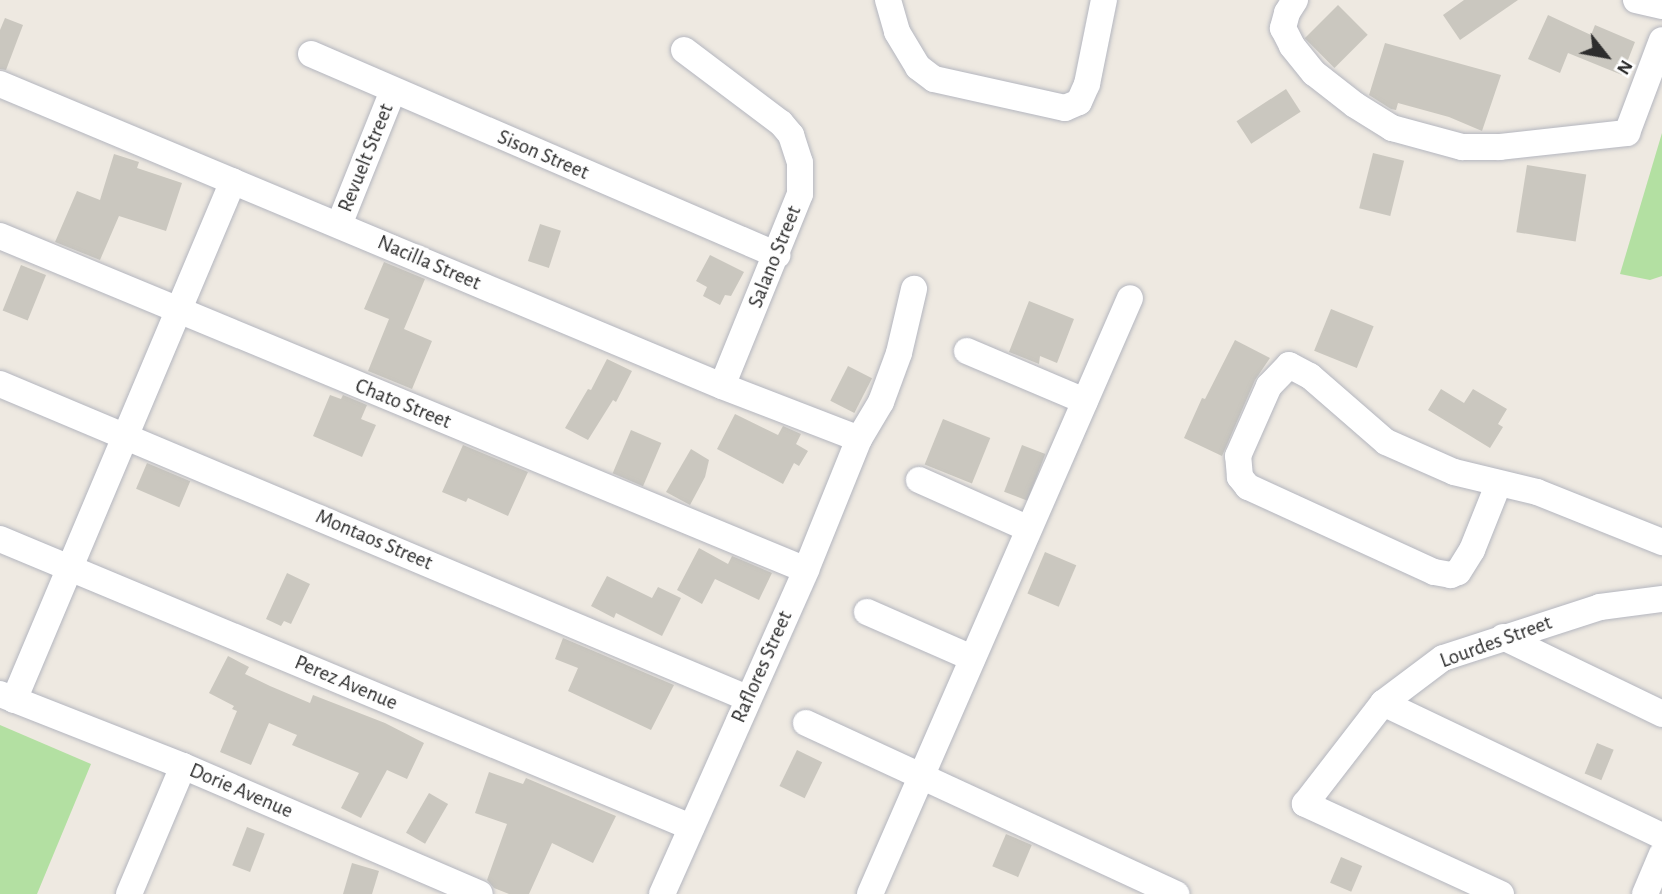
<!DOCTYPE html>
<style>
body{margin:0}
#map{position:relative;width:1662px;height:894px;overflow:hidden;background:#eee9e1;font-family:"Alegreya Sans",sans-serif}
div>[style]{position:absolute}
.green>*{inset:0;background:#b3e0a2}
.building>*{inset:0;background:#cac7bf;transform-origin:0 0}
.roads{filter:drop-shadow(0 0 2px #b4b6bf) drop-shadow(0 0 2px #b4b6bf)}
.minor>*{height:26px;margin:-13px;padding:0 13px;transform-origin:13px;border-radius:13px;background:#fff}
span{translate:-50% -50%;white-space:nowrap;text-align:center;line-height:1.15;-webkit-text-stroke:7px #fff;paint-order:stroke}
.street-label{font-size:21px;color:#2d2d2d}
.north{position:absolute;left:1571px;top:21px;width:70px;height:70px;-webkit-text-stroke:5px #fff;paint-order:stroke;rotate:121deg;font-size:19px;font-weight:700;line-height:28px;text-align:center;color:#2d2d2d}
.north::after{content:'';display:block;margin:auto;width:24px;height:32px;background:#2d2d2d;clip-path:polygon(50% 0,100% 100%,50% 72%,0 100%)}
</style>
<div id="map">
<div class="green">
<i style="clip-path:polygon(1662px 133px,1662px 276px,1650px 280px,1620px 274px)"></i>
<i style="clip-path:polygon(0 725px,91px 764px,37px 894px,0 894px)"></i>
</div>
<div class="building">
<i style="clip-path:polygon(1464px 0,1518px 0,1460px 40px,1443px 15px)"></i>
<i style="left:1338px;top:5px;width:42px;height:47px;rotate:45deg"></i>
<i style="clip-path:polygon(1548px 15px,1591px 35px,1595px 25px,1635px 42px,1622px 75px,1568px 53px,1560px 73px,1528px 59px)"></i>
<i style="clip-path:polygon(5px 18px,23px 25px,6px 70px,0 69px,0 30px)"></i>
<i style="clip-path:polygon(1385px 43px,1501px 75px,1482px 131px,1449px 117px,1398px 103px,1396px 110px,1391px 109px,1369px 95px)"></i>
<i style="left:1286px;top:89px;width:27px;height:59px;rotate:57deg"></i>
<i style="left:1373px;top:153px;width:32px;height:57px;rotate:14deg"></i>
<i style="clip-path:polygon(114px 154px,139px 162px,137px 168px,182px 183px,166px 231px,119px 216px,100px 260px,55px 242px,77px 191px,100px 200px)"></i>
<i style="left:1527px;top:165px;width:60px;height:68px;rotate:9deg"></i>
<i style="left:540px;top:224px;width:22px;height:39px;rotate:18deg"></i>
<i style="clip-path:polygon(710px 255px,744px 272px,731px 296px,725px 295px,720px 305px,703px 296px,707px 287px,696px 281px)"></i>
<i style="clip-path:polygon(384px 262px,425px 279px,404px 329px,432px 341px,412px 389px,368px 371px,389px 319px,364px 309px)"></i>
<i style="left:21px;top:265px;width:27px;height:49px;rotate:22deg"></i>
<i style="clip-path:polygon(1029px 301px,1074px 319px,1057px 363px,1040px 356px,1039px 364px,1009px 352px)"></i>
<i style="left:1331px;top:309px;width:46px;height:45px;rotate:22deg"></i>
<i style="clip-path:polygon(1235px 340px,1270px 358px,1255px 380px,1222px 456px,1184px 438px,1202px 398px,1205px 399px)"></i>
<i style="clip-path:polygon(607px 359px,632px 371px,616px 402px,613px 400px,588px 440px,565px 428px,588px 389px,591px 390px)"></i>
<i style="left:848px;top:366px;width:27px;height:39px;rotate:27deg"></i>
<i style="clip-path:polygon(1441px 389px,1464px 403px,1473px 389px,1507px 409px,1498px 424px,1503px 427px,1490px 448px,1428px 410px)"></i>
<i style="clip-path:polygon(330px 395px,341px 399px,343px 395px,367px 405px,361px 419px,376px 425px,362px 457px,313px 436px)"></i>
<i style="clip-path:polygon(735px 414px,778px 435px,783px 426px,801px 434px,796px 444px,808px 451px,799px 466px,794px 463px,783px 484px,717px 449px)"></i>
<i style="left:943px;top:419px;width:51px;height:49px;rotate:22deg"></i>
<i style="left:631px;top:430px;width:33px;height:47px;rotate:23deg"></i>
<i style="clip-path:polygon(463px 445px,528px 472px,508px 516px,468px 498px,466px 502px,442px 492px)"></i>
<i style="left:1022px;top:445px;width:25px;height:50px;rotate:21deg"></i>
<i style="clip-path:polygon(691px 449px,709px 460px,705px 477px,690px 505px,666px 492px)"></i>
<i style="left:147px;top:463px;width:47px;height:28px;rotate:23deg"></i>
<i style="clip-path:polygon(699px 548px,728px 564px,732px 556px,772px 573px,759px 600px,715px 579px,702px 604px,677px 590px)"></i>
<i style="left:1045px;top:552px;width:34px;height:45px;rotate:23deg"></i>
<i style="clip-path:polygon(287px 573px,310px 584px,291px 624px,284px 621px,281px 626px,266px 619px)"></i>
<i style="clip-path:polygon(607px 576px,652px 598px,658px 587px,681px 598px,662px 636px,616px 613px,614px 618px,591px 606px)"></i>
<i style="clip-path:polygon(563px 638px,674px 685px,651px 730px,568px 691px,578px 668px,555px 659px)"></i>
<i style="clip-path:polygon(228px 656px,249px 667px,245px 674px,270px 686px,310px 703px,313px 695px,385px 723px,424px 743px,407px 779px,387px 770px,361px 818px,341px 808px,359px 773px,292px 745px,297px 735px,269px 723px,251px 765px,220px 752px,237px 711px,232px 709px,234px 706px,209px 693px)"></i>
<i style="left:1597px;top:743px;width:18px;height:33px;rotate:22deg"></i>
<i style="left:797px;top:750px;width:28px;height:40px;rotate:26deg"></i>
<i style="clip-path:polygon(489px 772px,523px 784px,526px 778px,616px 816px,593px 863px,552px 843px,529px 894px,509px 894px,494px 888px,487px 880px,507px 824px,475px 813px)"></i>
<i style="left:429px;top:793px;width:22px;height:46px;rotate:30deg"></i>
<i style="left:247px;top:827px;width:19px;height:41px;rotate:21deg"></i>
<i style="left:1006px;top:834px;width:28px;height:35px;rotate:23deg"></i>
<i style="left:1341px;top:857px;width:23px;height:28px;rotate:23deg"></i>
<i style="clip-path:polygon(352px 863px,379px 871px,372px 894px,343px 894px)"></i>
</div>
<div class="roads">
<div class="minor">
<i style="left:888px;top:0;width:33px;rotate:74deg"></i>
<i style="left:897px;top:32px;width:41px;rotate:59deg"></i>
<i style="left:918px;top:67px;width:20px;rotate:37deg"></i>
<i style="left:934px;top:79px;width:134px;rotate:12.5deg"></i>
<i style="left:1065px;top:108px;width:15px;rotate:-23deg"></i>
<i style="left:1079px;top:102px;width:20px;rotate:-66deg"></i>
<i style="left:1087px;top:84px;width:86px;rotate:-78.6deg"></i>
<i style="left:1295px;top:0;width:15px;rotate:122deg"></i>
<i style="left:1287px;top:13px;width:16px;rotate:105deg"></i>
<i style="left:1283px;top:28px;width:20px;rotate:63deg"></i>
<i style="left:1292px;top:46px;width:35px;rotate:51deg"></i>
<i style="left:1314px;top:73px;width:52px;rotate:38deg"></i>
<i style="left:1355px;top:105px;width:44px;rotate:31.9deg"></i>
<i style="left:1392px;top:128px;width:73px;rotate:15.2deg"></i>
<i style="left:1462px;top:147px;width:38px"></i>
<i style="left:1500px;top:147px;width:128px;rotate:-6.3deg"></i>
<i style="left:1627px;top:133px;width:99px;rotate:-69.4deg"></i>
<i style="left:1636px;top:0;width:27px;rotate:13deg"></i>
<i style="left:684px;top:50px;width:121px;rotate:37deg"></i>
<i style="left:781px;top:123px;width:16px;rotate:50deg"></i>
<i style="left:791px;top:135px;width:29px;rotate:72deg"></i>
<i style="left:800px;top:163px;width:31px;rotate:90deg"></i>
<i style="left:800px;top:194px;width:207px;rotate:112.1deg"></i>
<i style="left:311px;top:54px;width:508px;rotate:23.33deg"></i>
<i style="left:0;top:84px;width:783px;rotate:22.7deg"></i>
<i style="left:722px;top:386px;width:147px;rotate:21.1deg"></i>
<i style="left:339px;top:225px;width:144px;rotate:-68.1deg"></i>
<i style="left:0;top:236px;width:872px;rotate:22.51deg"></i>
<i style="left:967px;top:351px;width:128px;rotate:23deg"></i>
<i style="left:0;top:384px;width:810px;rotate:22.8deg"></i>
<i style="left:919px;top:480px;width:120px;rotate:24deg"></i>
<i style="left:1498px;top:485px;width:70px;rotate:111.8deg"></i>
<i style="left:1472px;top:550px;width:26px;rotate:122deg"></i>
<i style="left:1458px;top:572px;width:8px;rotate:157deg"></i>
<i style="left:1451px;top:575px;width:17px;rotate:-170deg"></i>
<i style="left:1434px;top:572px;width:205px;rotate:-155.4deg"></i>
<i style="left:1248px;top:487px;width:13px;rotate:-129deg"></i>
<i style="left:1240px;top:477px;width:21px;rotate:-95deg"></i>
<i style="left:1238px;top:456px;width:77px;rotate:-66.1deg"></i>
<i style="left:1269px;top:386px;width:29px;rotate:-46deg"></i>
<i style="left:1289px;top:365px;width:24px;rotate:28deg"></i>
<i style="left:1310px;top:376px;width:101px;rotate:41deg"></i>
<i style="left:1386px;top:442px;width:74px;rotate:23.8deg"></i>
<i style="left:1454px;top:472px;width:85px;rotate:13.5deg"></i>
<i style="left:1537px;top:492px;width:135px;rotate:21.8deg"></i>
<i style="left:0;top:539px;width:749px;rotate:22.63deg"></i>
<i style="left:867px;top:612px;width:115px;rotate:23.7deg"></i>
<i style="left:1503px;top:637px;width:177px;rotate:25.8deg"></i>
<i style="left:0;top:694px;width:197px;rotate:21.5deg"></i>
<i style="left:183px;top:766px;width:323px;rotate:23.3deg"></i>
<i style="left:14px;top:700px;width:563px;rotate:-67.12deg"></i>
<i style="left:1383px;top:703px;width:309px;rotate:25.5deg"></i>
<i style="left:806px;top:723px;width:408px;rotate:24.8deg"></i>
<i style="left:129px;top:894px;width:139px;rotate:-67.1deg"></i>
<i style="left:662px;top:894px;width:355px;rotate:-66deg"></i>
<i style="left:806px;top:570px;width:141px;rotate:-68deg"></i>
<i style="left:859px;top:439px;width:43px;rotate:-59.3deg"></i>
<i style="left:881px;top:402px;width:52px;rotate:-69.8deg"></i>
<i style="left:899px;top:353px;width:66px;rotate:-76.8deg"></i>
<i style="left:870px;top:894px;width:650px;rotate:-66.43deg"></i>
<i style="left:1501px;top:894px;width:216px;rotate:-155.3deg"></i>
<i style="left:1305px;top:804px;width:128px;rotate:-52.3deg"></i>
<i style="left:1383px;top:703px;width:75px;rotate:-36.9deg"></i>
<i style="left:1443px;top:658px;width:165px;rotate:-18deg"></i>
<i style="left:1600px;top:607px;width:63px;rotate:-7.4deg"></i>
<i style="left:1645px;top:894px;width:43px;rotate:-67deg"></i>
</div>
</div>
<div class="street-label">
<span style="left:543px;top:155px;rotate:23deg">Sison Street</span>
<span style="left:366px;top:158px;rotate:-68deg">Revuelt Street</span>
<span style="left:775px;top:257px;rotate:-68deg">Salano Street</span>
<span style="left:429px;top:263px;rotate:23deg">Nacilla Street</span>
<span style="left:403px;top:404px;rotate:22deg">Chato Street</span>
<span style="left:374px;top:540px;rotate:23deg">Montaos Street</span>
<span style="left:1496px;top:642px;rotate:-20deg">Lourdes Street</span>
<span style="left:762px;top:667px;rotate:-66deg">Raflores Street</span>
<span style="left:346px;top:683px;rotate:23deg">Perez Avenue</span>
<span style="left:241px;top:791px;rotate:23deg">Dorie Avenue</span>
</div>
<div class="north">N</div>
</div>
